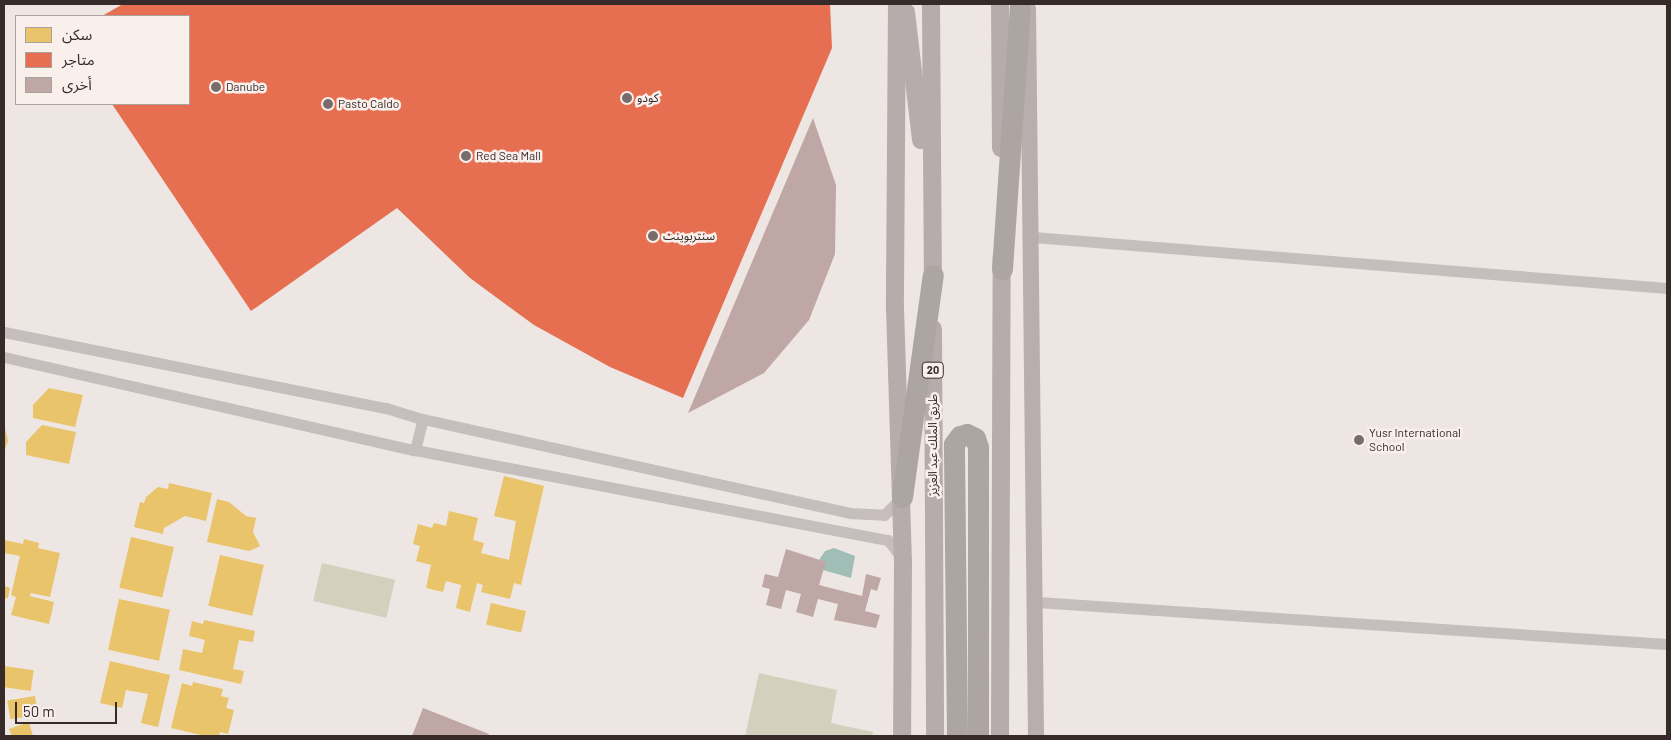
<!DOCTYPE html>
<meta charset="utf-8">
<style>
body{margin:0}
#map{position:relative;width:1671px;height:740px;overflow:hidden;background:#ede6e3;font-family:Barlow,"Noto Sans Arabic",sans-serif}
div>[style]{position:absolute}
.green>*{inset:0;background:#d3d1be;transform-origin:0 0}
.water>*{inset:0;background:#a1beb6}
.homes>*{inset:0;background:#e9c46a;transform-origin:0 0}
.shops>*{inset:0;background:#e76f51}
.building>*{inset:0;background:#bfa7a6}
.street>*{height:11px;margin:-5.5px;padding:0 5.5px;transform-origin:5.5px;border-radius:5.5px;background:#c6bebc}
.secondary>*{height:16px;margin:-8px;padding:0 8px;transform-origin:8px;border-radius:8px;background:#b7aead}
.primary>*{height:18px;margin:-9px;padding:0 9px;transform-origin:9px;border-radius:9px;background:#b5acab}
.highway>*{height:21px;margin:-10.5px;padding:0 10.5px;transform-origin:10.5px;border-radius:10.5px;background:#aca5a2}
.dots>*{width:14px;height:14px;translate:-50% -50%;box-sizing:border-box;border:2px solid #f9efeb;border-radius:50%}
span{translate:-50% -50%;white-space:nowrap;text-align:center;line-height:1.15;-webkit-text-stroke:5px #f9efeb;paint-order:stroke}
.shield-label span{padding:1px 4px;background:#f9efeb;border:1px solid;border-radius:4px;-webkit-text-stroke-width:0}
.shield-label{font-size:11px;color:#372b2a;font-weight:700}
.poi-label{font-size:12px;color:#372b2a}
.left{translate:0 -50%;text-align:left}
.street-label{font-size:12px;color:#372b2a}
.frame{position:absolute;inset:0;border:5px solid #372b2a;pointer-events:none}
.legend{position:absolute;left:15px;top:15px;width:175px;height:90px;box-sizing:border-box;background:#f9efeb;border:1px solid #aba19e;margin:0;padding:6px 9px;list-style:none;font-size:15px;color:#372b2a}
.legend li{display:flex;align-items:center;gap:10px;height:25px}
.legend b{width:25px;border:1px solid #aba19e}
.scale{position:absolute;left:15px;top:702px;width:102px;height:22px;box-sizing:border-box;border:2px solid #372b2a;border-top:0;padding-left:6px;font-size:15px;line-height:18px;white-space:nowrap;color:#372b2a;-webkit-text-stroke:4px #f9efeb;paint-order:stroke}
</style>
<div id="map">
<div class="green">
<i style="left:322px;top:563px;width:75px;height:39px;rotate:13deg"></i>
<i style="clip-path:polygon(759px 673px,837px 690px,831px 723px,873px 732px,872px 736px,745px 736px)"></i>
</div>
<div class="water">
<i style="clip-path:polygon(834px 548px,855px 556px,851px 578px,823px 570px,825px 562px,819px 560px,825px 551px)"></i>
</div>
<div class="homes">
<i style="clip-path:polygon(49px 388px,83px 395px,75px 427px,33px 418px,33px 405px)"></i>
<i style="clip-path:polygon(4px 424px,8px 441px,4px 452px)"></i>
<i style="clip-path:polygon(42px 425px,76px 432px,69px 464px,26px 455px,26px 442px)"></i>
<i style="clip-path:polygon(504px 476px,544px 486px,521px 585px,514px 583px,510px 599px,481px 592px,483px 585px,477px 583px,470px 612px,456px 608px,461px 585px,446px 581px,443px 592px,426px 588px,431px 565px,416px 561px,420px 546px,413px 544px,418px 524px,432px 528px,434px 523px,446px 526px,449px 511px,478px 518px,473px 540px,484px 543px,481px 553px,509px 560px,516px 521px,494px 516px)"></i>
<i style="clip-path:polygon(169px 483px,212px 493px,206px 521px,185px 516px,164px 528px,163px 534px,134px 527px,140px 502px,144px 503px,146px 497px,158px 487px,168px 489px)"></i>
<i style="clip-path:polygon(217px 499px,229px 502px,246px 516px,256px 518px,253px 532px,260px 546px,249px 551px,207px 542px)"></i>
<i style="left:131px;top:537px;width:44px;height:52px;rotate:13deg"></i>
<i style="clip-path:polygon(24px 539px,39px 543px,38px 548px,60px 553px,50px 597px,31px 593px,30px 596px,54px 602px,49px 624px,11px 615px,16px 597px,11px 595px,20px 556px,4px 553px,4px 540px,23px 544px)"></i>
<i style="left:220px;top:555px;width:45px;height:52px;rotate:13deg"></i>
<i style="clip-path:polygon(4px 586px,10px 588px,8px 598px,4px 598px)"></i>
<i style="left:119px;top:599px;width:52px;height:52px;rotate:12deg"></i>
<i style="left:491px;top:603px;width:36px;height:22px;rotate:13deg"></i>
<i style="clip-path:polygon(204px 620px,255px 631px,253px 642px,239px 640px,233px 669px,244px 671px,241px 684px,179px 670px,183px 649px,202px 653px,205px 640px,189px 636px,192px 621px,203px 624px)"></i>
<i style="clip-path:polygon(110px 661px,170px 675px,158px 727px,141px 723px,148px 694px,126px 690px,122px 708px,100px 703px)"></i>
<i style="left:4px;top:666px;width:30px;height:21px;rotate:8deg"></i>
<i style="clip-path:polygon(193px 682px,223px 689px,221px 696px,229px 698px,226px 708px,234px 710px,228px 734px,220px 732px,219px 736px,205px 736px,171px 728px,182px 683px,192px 686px)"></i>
<i style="left:35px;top:696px;width:19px;height:28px;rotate:81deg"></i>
<i style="clip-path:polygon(29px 722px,33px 736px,12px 736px,9px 729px)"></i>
</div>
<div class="shops">
<i style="clip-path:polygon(123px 4px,830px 4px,832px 48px,683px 398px,610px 367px,534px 325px,470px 278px,397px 208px,251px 311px,112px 104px,189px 104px,189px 16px,102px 16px)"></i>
</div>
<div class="building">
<i style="clip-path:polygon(813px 118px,836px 185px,835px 254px,809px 320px,764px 373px,688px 413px)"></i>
<i style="clip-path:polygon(786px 549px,826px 562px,819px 585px,862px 596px,866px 574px,881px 578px,877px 591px,871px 589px,865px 611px,880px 615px,876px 628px,834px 620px,838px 604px,818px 599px,813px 617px,796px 612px,801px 594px,786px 590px,781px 609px,766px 605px,770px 589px,762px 587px,765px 574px,778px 577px)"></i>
<i style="clip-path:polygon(423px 708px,489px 734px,488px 736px,412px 736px)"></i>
</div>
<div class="street">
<i style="left:1033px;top:237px;width:636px;rotate:4.6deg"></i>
<i style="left:4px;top:332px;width:389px;rotate:11.3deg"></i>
<i style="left:386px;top:408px;width:39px;rotate:17deg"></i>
<i style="left:423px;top:419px;width:436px;rotate:12.4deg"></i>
<i style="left:849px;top:513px;width:35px;rotate:3deg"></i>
<i style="left:884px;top:515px;width:25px;rotate:-45deg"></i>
<i style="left:4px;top:357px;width:421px;rotate:12.8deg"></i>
<i style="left:415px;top:450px;width:481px;rotate:10.8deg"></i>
<i style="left:888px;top:540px;width:25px;rotate:53deg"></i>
<i style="left:415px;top:450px;width:32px;rotate:-76deg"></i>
<i style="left:1037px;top:602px;width:631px;rotate:3.81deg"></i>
</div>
<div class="secondary">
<i style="left:1028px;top:9px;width:727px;rotate:89.37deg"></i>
</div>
<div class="primary">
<i style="left:897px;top:4px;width:304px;rotate:90.4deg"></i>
<i style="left:895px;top:308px;width:253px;rotate:88.2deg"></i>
<i style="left:903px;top:561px;width:175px;rotate:90.3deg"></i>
<i style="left:931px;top:4px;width:284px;rotate:89.6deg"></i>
<i style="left:1000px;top:4px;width:144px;rotate:89.6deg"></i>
<i style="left:906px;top:12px;width:129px;rotate:83.3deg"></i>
<i style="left:933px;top:329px;width:407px;rotate:89.7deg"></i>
<i style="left:1000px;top:736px;width:479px;rotate:-89.8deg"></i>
</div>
<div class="highway">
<i style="left:1002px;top:269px;width:266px;rotate:-86.1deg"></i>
<i style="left:902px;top:497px;width:224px;rotate:-82.1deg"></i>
<i style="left:957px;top:736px;width:292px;rotate:-90.6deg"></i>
<i style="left:954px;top:444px;width:10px;rotate:-53deg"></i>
<i style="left:960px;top:436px;width:7px;rotate:-16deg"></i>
<i style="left:967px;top:434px;width:9px;rotate:27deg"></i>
<i style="left:975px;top:438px;width:9px;rotate:72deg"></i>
<i style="left:978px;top:447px;width:289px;rotate:90deg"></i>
</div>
<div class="dots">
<i style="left:216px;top:87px;background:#776c6b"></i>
<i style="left:627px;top:98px;background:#776c6b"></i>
<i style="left:328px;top:104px;background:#776c6b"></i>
<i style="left:466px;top:156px;background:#776c6b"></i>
<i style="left:653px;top:236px;background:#776c6b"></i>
<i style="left:1359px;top:440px;background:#776c6b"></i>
</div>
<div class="shield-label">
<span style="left:933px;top:370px">20</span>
</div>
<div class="poi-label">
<span class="left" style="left:226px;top:87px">Danube</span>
<span class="left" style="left:637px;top:98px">كودو</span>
<span class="left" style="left:338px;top:104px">Pasto Caldo</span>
<span class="left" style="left:476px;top:156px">Red Sea Mall</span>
<span class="left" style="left:663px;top:236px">سنتربوينت</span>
<span class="left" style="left:1369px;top:440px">Yusr International<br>School</span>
</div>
<div class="street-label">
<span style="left:933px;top:445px;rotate:-90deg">طريق الملك عبد العزيز</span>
</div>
<div class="frame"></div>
<ul class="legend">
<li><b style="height:14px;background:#e9c46a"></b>سكن</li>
<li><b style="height:14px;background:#e76f51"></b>متاجر</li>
<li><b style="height:14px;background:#bfa7a6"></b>أخرى</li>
</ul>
<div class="scale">50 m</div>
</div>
